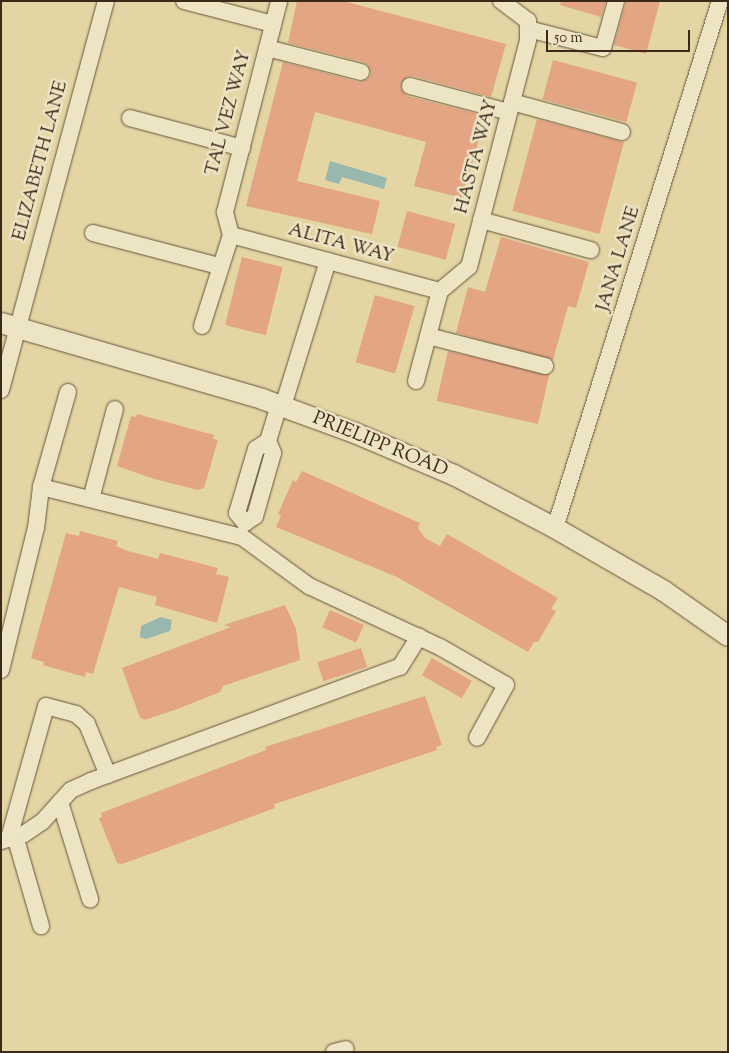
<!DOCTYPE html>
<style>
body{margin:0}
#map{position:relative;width:729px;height:1053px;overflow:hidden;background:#e4d5a4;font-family:"Sorts Mill Goudy",serif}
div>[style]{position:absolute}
.water>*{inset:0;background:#98b7af}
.building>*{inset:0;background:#e3a583;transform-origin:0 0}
.roads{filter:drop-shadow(0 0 1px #65553c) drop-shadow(0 0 1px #65553c)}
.minor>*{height:16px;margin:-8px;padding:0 8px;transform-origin:8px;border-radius:8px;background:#ede4c4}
.tertiary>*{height:20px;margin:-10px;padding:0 10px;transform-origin:10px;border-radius:10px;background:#ede4c4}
span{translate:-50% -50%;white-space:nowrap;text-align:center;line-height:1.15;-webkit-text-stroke:5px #ede4c4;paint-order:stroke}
.street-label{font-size:19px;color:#3b2a1a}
.frame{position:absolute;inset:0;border:2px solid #3b2a1a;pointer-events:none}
.scale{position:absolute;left:546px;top:30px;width:144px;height:22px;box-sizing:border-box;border:2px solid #3b2a1a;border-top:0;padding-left:6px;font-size:15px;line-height:18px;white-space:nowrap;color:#3b2a1a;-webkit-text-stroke:4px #ede4c4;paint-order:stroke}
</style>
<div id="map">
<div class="water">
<i style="clip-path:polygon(330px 161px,387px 178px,384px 189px,342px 177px,339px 184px,325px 180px)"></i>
<i style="clip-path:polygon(161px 617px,172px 620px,170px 631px,146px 639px,140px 637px,141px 626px)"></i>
</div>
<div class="building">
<i style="clip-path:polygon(297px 1px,343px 1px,506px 44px,491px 97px,413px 76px,407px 77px,401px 83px,401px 89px,407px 96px,486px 116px,462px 198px,414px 186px,426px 142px,315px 112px,297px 181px,380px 201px,372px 234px,246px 206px,283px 62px,359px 82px,368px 79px,371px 74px,368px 65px,363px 62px,288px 43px)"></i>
<i style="clip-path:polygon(561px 1px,606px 1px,601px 17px,560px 5px)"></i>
<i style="clip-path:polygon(626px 1px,660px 1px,646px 54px,614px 45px)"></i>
<i style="left:553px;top:60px;width:87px;height:41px;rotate:15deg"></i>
<i style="left:537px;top:119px;width:90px;height:95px;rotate:15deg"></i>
<i style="left:407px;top:211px;width:50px;height:37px;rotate:15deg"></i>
<i style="clip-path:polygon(501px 237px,589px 262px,576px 308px,568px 306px,553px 360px,456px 333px,468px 287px,485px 292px)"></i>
<i style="left:242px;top:257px;width:42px;height:70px;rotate:14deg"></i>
<i style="left:375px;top:295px;width:41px;height:70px;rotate:16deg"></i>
<i style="left:448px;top:351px;width:104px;height:51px;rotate:13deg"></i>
<i style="clip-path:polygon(137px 414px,214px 435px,213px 439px,218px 440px,204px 488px,198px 490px,154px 479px,117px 466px,131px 416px,136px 417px)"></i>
<i style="clip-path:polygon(302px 471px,420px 523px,418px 528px,425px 538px,440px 546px,447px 534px,558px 598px,551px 609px,556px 611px,538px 642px,534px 642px,528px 652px,397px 577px,276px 527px,281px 516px,278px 514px,293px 480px,296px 482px)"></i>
<i style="clip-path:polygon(80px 531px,118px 541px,116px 546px,128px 551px,158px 559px,160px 553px,218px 568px,216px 574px,229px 577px,217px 623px,155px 605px,157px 597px,119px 587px,93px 674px,86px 672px,85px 677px,43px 665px,44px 662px,31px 658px,66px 533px,79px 536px)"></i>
<i style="clip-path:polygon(285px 605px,296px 629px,300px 660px,223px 686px,220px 692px,180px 708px,145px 720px,140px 718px,122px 668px,231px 627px,224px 625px)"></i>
<i style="left:330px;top:610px;width:37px;height:19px;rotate:24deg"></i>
<i style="left:361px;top:648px;width:20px;height:46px;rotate:72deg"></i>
<i style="left:432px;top:658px;width:46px;height:20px;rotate:30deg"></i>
<i style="clip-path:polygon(425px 696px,442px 745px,436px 747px,437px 750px,278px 803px,274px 804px,275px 808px,161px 850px,122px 864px,117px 863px,99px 818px,102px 817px,101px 813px,266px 750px,265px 747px)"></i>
</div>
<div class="roads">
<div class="minor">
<i style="left:184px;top:1px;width:92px;rotate:14.5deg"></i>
<i style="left:528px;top:29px;width:77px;rotate:14.2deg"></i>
<i style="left:603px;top:48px;width:49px;rotate:-74.5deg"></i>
<i style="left:267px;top:48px;width:97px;rotate:14.3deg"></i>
<i style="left:410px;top:86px;width:102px;rotate:14.7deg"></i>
<i style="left:512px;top:102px;width:114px;rotate:15.3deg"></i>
<i style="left:130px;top:118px;width:116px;rotate:15deg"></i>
<i style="left:481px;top:220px;width:114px;rotate:15.3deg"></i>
<i style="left:93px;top:233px;width:130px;rotate:14.7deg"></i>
<i style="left:231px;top:235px;width:24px;rotate:-105deg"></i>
<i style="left:225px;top:212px;width:218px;rotate:-75.6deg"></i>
<i style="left:231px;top:235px;width:216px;rotate:15deg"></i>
<i style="left:440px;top:291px;width:38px;rotate:-40deg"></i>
<i style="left:469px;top:267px;width:235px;rotate:-75.4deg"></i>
<i style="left:528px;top:40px;width:19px;rotate:-90deg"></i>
<i style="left:528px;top:21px;width:34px;rotate:-143deg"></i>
<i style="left:202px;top:326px;width:96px;rotate:-72.3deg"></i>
<i style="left:428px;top:336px;width:121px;rotate:14.4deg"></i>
<i style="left:416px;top:381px;width:93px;rotate:-75.1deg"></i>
<i style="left:1px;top:390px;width:403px;rotate:-74.9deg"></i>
<i style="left:68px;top:392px;width:99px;rotate:105.9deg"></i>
<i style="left:41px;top:487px;width:207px;rotate:14deg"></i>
<i style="left:242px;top:537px;width:83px;rotate:36.2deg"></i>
<i style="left:309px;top:586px;width:145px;rotate:25deg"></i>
<i style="left:440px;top:647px;width:76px;rotate:29.9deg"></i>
<i style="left:506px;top:685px;width:60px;rotate:118.7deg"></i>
<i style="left:283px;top:406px;width:152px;rotate:-72.8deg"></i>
<i style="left:268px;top:441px;width:13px;rotate:67deg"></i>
<i style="left:273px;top:453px;width:66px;rotate:105.9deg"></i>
<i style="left:255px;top:516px;width:12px;rotate:145deg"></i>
<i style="left:245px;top:523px;width:13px;rotate:-129deg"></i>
<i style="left:237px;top:513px;width:67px;rotate:-73.5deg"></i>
<i style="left:256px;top:449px;width:14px;rotate:-34deg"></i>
<i style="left:268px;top:441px;width:38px;rotate:-73deg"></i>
<i style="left:91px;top:499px;width:93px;rotate:-75.1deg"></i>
<i style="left:555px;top:528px;width:552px;rotate:-72.62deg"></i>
<i style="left:1px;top:670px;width:146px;rotate:-76.2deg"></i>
<i style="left:36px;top:528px;width:41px;rotate:-83deg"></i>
<i style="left:60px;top:802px;width:102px;rotate:72.8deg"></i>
<i style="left:15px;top:836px;width:94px;rotate:73.9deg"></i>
<i style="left:9px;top:838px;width:137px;rotate:-74.3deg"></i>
<i style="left:46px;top:706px;width:31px;rotate:15deg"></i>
<i style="left:76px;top:714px;width:15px;rotate:42deg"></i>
<i style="left:87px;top:724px;width:55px;rotate:67.6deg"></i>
<i style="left:1px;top:841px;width:24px;rotate:-17deg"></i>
<i style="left:24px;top:834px;width:22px;rotate:-34deg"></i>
<i style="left:42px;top:822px;width:43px;rotate:-47.8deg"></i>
<i style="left:71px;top:790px;width:22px;rotate:-24deg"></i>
<i style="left:91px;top:781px;width:329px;rotate:-20.3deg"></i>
<i style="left:400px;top:667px;width:36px;rotate:-58deg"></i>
<i style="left:334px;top:1052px;width:12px;rotate:-14deg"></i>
</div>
<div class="tertiary">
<i style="left:1px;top:323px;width:272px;rotate:16.2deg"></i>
<i style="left:262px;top:399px;width:99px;rotate:20.1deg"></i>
<i style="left:355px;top:433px;width:108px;rotate:23deg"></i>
<i style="left:454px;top:475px;width:114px;rotate:27.7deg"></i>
<i style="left:555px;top:528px;width:126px;rotate:30deg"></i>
<i style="left:664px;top:591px;width:78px;rotate:35.1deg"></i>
</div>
</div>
<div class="street-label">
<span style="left:229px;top:113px;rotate:-75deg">TAL VEZ WAY</span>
<span style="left:477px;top:157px;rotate:-75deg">HASTA WAY</span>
<span style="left:41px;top:161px;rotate:-75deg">ELIZABETH LANE</span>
<span style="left:341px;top:244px;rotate:15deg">ALITA WAY</span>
<span style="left:619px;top:259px;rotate:-73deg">JANA LANE</span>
<span style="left:380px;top:445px;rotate:22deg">PRIELIPP ROAD</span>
</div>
<div class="frame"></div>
<div class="scale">50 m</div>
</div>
